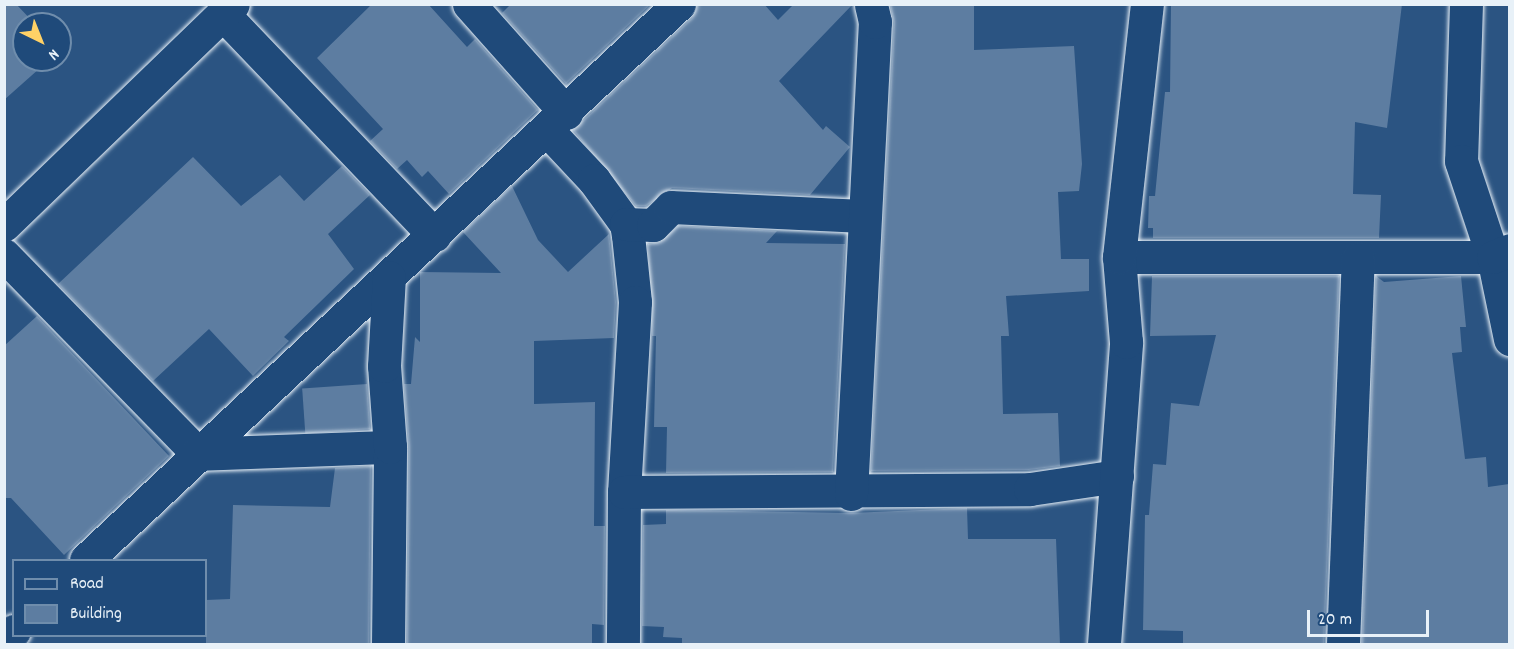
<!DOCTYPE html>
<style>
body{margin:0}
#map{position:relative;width:1514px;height:649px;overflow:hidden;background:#2b5482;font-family:Dekko,sans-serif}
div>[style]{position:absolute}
.building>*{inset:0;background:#5d7da1;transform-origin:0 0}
.roads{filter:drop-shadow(0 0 2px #e8f1f8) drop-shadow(0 0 2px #e8f1f8)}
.minor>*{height:33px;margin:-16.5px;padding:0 16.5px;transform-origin:16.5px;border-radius:16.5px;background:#1f4a7a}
span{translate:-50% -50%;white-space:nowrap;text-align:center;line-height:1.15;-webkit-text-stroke:5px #1f4a7a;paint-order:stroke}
.frame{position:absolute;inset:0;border:6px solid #e8f1f8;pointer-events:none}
.legend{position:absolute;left:12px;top:559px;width:195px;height:78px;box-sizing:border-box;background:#1f4a7a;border:2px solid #6f8dac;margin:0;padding:8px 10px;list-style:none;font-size:18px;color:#e8f1f8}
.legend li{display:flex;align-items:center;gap:12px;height:30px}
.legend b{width:30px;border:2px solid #6f8dac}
.north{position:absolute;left:12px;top:12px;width:60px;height:60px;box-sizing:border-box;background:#1f4a7a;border:2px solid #6f8dac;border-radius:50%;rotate:137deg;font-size:16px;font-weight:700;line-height:24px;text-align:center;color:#e8f1f8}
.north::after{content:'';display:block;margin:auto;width:21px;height:27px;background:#ffd166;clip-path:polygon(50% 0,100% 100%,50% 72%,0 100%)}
.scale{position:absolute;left:1307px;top:610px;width:122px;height:27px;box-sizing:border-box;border:3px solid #e8f1f8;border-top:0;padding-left:8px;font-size:18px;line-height:21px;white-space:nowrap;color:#e8f1f8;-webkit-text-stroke:4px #1f4a7a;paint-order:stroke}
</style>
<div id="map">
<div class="building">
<i style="clip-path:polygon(4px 4px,16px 4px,35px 24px,24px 24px,24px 60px,49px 60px,4px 100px)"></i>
<i style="clip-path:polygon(372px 4px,428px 4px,467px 47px,475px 39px,538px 110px,449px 194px,428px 171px,422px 177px,407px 160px,397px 169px,370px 141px,383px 129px,317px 58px)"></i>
<i style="clip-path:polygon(511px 4px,651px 4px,566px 84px,502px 13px)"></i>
<i style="clip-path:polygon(697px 4px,764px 4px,778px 20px,794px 4px,853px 4px,779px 81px,823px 130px,826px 126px,850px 147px,810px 195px,672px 188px,646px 206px,636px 206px,573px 130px,692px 18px)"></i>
<i style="clip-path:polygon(890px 4px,974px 4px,974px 50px,1074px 46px,1082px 164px,1079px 191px,1058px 192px,1061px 259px,1089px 259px,1089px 291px,1006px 296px,1009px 336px,1001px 336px,1003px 414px,1058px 413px,1060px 466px,1029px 470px,871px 471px,894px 23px)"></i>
<i style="clip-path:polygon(1171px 4px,1402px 4px,1387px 128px,1355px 122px,1353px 194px,1381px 195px,1379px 238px,1153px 238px,1153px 228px,1148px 228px,1149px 196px,1155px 196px,1165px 92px,1170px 92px)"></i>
<i style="clip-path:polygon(193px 157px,241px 206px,280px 175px,304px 201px,342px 166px,370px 195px,328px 234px,354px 269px,284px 337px,289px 341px,253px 376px,209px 329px,153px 381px,58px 284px)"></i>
<i style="clip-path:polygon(512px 186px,538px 240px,568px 272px,609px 234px,616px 302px,614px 338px,534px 341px,534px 404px,595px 402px,594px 526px,605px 526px,604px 625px,592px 624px,592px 645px,407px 645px,409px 447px,404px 384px,411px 384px,415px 337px,420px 342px,420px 272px,501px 273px,463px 232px)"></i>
<i style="clip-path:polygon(678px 226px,777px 231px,766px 243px,845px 244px,833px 472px,666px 473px,667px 427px,654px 427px,656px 336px,652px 336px,648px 244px,660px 242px)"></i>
<i style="clip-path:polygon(1152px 276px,1339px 276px,1324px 645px,1183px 645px,1183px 631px,1143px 630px,1145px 515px,1149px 515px,1153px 464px,1166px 465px,1171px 403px,1199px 406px,1216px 335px,1150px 336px)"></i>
<i style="clip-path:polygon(1376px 276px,1384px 282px,1461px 276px,1466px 327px,1460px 327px,1462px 352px,1452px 353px,1465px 459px,1486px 457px,1488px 487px,1509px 484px,1509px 645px,1362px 645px)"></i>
<i style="clip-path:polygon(37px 316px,169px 456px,64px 555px,11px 498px,4px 498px,4px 346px)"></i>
<i style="left:367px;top:384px;width:45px;height:65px;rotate:86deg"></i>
<i style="clip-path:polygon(371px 466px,369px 645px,206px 645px,206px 600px,230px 599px,233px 505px,330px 507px,335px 468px)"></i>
<i style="clip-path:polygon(967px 508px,968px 539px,1056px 539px,1060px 645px,682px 645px,682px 638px,663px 637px,664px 627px,642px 626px,643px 525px,666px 524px,666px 510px,851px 513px)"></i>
</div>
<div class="roads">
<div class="minor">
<i style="left:469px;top:4px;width:146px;rotate:48.3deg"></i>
<i style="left:1466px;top:4px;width:157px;rotate:91.8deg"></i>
<i style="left:1461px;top:161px;width:101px;rotate:71.6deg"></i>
<i style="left:1493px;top:257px;width:84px;rotate:78.3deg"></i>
<i style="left:223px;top:14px;width:306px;rotate:46.3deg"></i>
<i style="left:548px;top:131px;width:67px;rotate:46.8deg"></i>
<i style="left:594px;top:180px;width:54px;rotate:54deg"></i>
<i style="left:626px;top:224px;width:11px;rotate:80deg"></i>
<i style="left:628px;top:235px;width:67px;rotate:84deg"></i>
<i style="left:635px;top:302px;width:190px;rotate:93.3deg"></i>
<i style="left:624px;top:492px;width:152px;rotate:90.4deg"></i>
<i style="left:626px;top:224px;width:27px;rotate:2deg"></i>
<i style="left:653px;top:225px;width:25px;rotate:-45deg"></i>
<i style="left:671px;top:207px;width:192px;rotate:2.7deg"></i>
<i style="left:4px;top:225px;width:318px;rotate:-44deg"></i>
<i style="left:4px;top:255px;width:278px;rotate:45.7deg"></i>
<i style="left:198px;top:454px;width:192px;rotate:-2.1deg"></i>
<i style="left:1119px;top:257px;width:374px"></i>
<i style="left:1493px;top:257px;width:18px;rotate:-22deg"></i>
<i style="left:624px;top:492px;width:406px;rotate:-0.4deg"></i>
<i style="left:1030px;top:489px;width:88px;rotate:-8.5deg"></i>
<i style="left:851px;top:494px;width:473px;rotate:-87.1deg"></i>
<i style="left:875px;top:22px;width:18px;rotate:-103deg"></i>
<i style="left:86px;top:560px;width:813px;rotate:-43.16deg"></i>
<i style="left:4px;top:639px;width:13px;rotate:-39deg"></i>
<i style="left:388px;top:644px;width:197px;rotate:-89.4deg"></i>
<i style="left:390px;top:447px;width:81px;rotate:-94.2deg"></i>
<i style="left:384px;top:366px;width:89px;rotate:-86.8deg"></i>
<i style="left:1104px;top:644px;width:303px;rotate:-85.8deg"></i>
<i style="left:1126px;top:342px;width:85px;rotate:-94.7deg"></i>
<i style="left:1119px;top:257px;width:255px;rotate:-83.7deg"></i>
<i style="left:1343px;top:644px;width:386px;rotate:-87.8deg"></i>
</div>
</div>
<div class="frame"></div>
<ul class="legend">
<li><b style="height:8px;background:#1f4a7a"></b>Road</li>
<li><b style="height:16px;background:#5d7da1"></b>Building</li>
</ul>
<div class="north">N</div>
<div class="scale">20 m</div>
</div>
